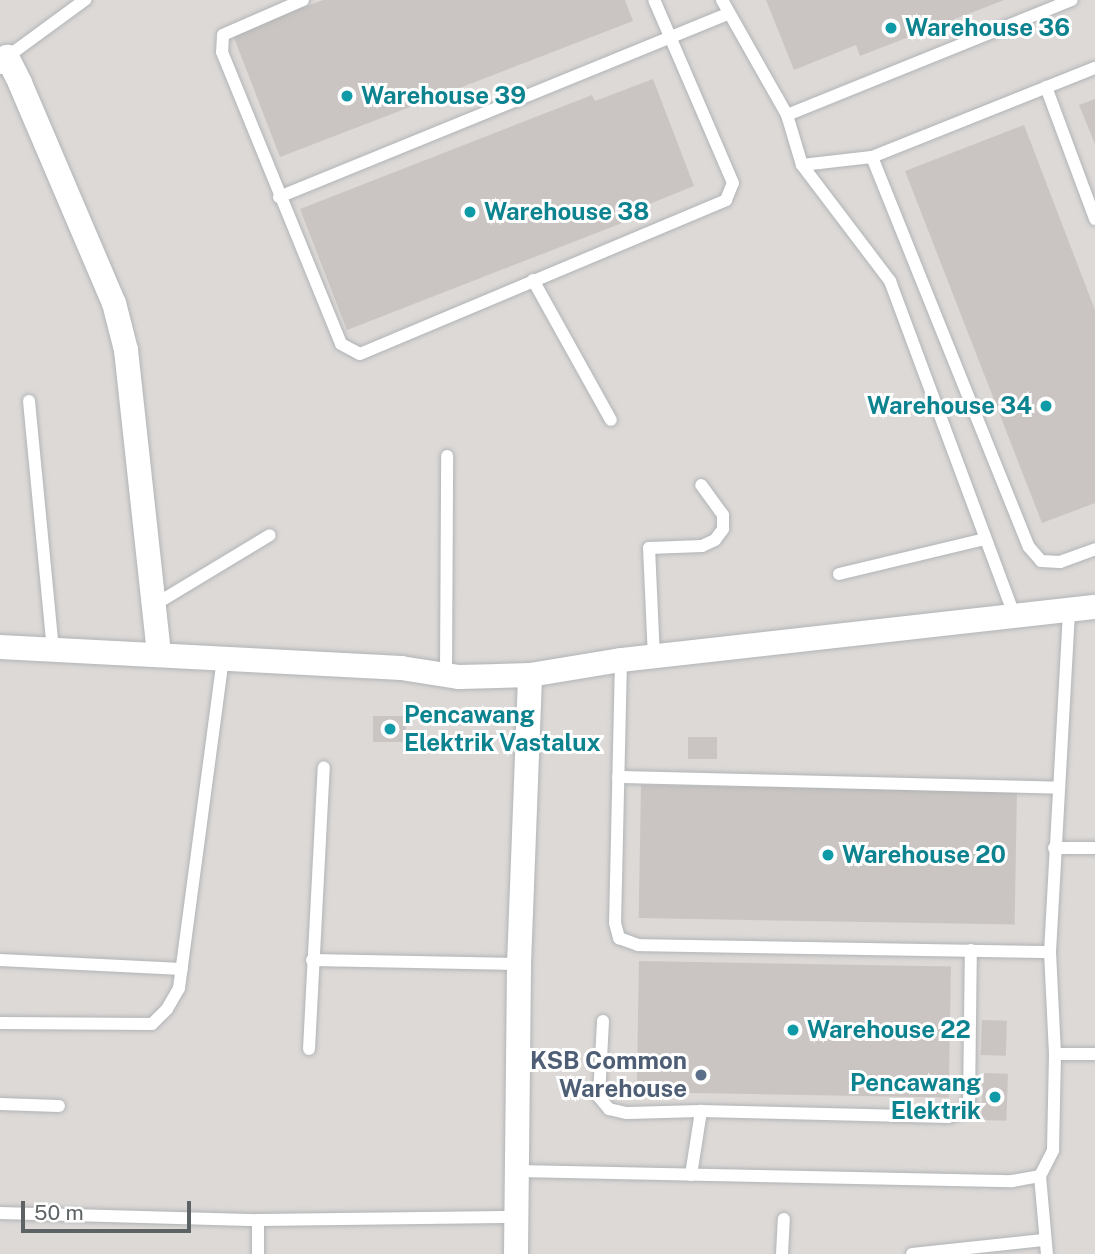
<!DOCTYPE html>
<style>
body{margin:0}
#map{position:relative;width:1095px;height:1254px;overflow:hidden;background:#eeeae5;font-family:"Public Sans",sans-serif}
div>[style]{position:absolute}
.industrial>*{inset:0;background:#ddd9d7;transform-origin:0 0}
.building>*{inset:0;background:#cac5c2;transform-origin:0 0}
.roads{filter:drop-shadow(0 0 2px #b0b4b6) drop-shadow(0 0 2px #b0b4b6)}
.lane>*{height:12px;margin:-6px;padding:0 6px;transform-origin:6px;border-radius:6px;background:#fff}
.street>*{height:24px;margin:-12px;padding:0 12px;transform-origin:12px;border-radius:12px;background:#fff}
.dots>*{width:19px;height:19px;translate:-50% -50%;box-sizing:border-box;border:4px solid #fff;border-radius:50%}
span{translate:-50% -50%;white-space:nowrap;text-align:center;line-height:1.15;-webkit-text-stroke:6px #fff;paint-order:stroke}
.culture-label{font-size:24px;color:#0d838f;font-weight:700}
.left{translate:0 -50%;text-align:left}
.right{translate:-100% -50%;text-align:right}
.service-label{font-size:24px;color:#4e5e75;font-weight:700}
.scale{position:absolute;left:21px;top:1201px;width:170px;height:32px;box-sizing:border-box;border:4px solid #5d6264;border-top:0;padding-left:9px;font-size:21px;line-height:24px;white-space:nowrap;color:#5d6264;-webkit-text-stroke:5px #fff;paint-order:stroke}
</style>
<div id="map">
<div class="industrial">
<i style="left:0;top:0;width:1095px;height:1254px"></i>
</div>
<div class="building">
<i style="clip-path:polygon(323px 0,625px 0,633px 21px,280px 157px,233px 35px)"></i>
<i style="clip-path:polygon(766px 0,1004px 0,860px 56px,856px 45px,794px 70px)"></i>
<i style="clip-path:polygon(653px 79px,694px 186px,637px 209px,640px 216px,347px 330px,300px 209px,592px 95px,595px 101px)"></i>
<i style="clip-path:polygon(1095px 99px,1095px 144px,1079px 105px)"></i>
<i style="clip-path:polygon(1024px 125px,1095px 310px,1095px 503px,1042px 523px,905px 171px)"></i>
<i style="left:406px;top:716px;width:26px;height:33px;rotate:90deg"></i>
<i style="left:717px;top:737px;width:22px;height:29px;rotate:90deg"></i>
<i style="left:641px;top:785px;width:376px;height:133px;rotate:1deg"></i>
<i style="left:639px;top:961px;width:312px;height:131px;rotate:1deg"></i>
<i style="left:982px;top:1020px;width:25px;height:35px;rotate:2deg"></i>
<i style="left:983px;top:1073px;width:25px;height:47px;rotate:2deg"></i>
</div>
<div class="roads">
<div class="lane">
<i style="left:303px;top:0;width:87px;rotate:156.4deg"></i>
<i style="left:223px;top:35px;width:17px;rotate:93deg"></i>
<i style="left:222px;top:52px;width:315px;rotate:67.8deg"></i>
<i style="left:341px;top:344px;width:21px;rotate:28deg"></i>
<i style="left:360px;top:354px;width:397px;rotate:-22.8deg"></i>
<i style="left:726px;top:200px;width:18px;rotate:-68deg"></i>
<i style="left:733px;top:183px;width:199px;rotate:-113.3deg"></i>
<i style="left:722px;top:0;width:132px;rotate:60.5deg"></i>
<i style="left:787px;top:115px;width:52px;rotate:73.3deg"></i>
<i style="left:802px;top:165px;width:146px;rotate:52.8deg"></i>
<i style="left:890px;top:281px;width:358px;rotate:69.6deg"></i>
<i style="left:7px;top:57px;width:97px;rotate:-36.2deg"></i>
<i style="left:1046px;top:87px;width:141px;rotate:69.6deg"></i>
<i style="left:787px;top:115px;width:307px;rotate:-22deg"></i>
<i style="left:872px;top:157px;width:420px;rotate:68.1deg"></i>
<i style="left:1029px;top:547px;width:18px;rotate:49deg"></i>
<i style="left:1041px;top:561px;width:19px;rotate:3deg"></i>
<i style="left:1060px;top:562px;width:37px;rotate:-20deg"></i>
<i style="left:802px;top:165px;width:70px;rotate:-6.5deg"></i>
<i style="left:872px;top:157px;width:240px;rotate:-21.8deg"></i>
<i style="left:279px;top:197px;width:484px;rotate:-22.2deg"></i>
<i style="left:533px;top:280px;width:160px;rotate:60.9deg"></i>
<i style="left:29px;top:401px;width:249px;rotate:84.5deg"></i>
<i style="left:839px;top:574px;width:150px;rotate:-13.5deg"></i>
<i style="left:154px;top:605px;width:135px;rotate:-31.1deg"></i>
<i style="left:654px;top:658px;width:110px;rotate:-92.6deg"></i>
<i style="left:649px;top:548px;width:53px;rotate:-2.2deg"></i>
<i style="left:702px;top:546px;width:14px;rotate:-25deg"></i>
<i style="left:715px;top:540px;width:14px;rotate:-54deg"></i>
<i style="left:723px;top:529px;width:14px;rotate:-90deg"></i>
<i style="left:723px;top:515px;width:37px;rotate:-126deg"></i>
<i style="left:621px;top:660px;width:263px;rotate:91.3deg"></i>
<i style="left:615px;top:923px;width:16px;rotate:75deg"></i>
<i style="left:619px;top:938px;width:20px;rotate:20deg"></i>
<i style="left:638px;top:945px;width:412px;rotate:1deg"></i>
<i style="left:446px;top:675px;width:219px;rotate:-89.7deg"></i>
<i style="left:618px;top:777px;width:438px;rotate:1.4deg"></i>
<i style="left:1054px;top:848px;width:41px"></i>
<i style="left:0;top:960px;width:182px;rotate:2.8deg"></i>
<i style="left:312px;top:960px;width:207px;rotate:1.1deg"></i>
<i style="left:603px;top:1021px;width:76px;rotate:93deg"></i>
<i style="left:599px;top:1097px;width:16px;rotate:50deg"></i>
<i style="left:609px;top:1109px;width:18px;rotate:13deg"></i>
<i style="left:627px;top:1113px;width:74px;rotate:-1.5deg"></i>
<i style="left:0;top:1023px;width:152px;rotate:0.4deg"></i>
<i style="left:152px;top:1024px;width:21px;rotate:-45deg"></i>
<i style="left:167px;top:1009px;width:24px;rotate:-60deg"></i>
<i style="left:179px;top:988px;width:334px;rotate:-82.4deg"></i>
<i style="left:309px;top:1049px;width:282px;rotate:-87deg"></i>
<i style="left:1055px;top:1054px;width:40px"></i>
<i style="left:0;top:1104px;width:59px;rotate:1.9deg"></i>
<i style="left:518px;top:1171px;width:494px;rotate:1.2deg"></i>
<i style="left:1012px;top:1181px;width:28px;rotate:-10deg"></i>
<i style="left:1040px;top:1176px;width:29px;rotate:-63deg"></i>
<i style="left:1053px;top:1150px;width:96px;rotate:-88.8deg"></i>
<i style="left:1055px;top:1054px;width:102px;rotate:-92.8deg"></i>
<i style="left:1050px;top:952px;width:342px;rotate:-86.8deg"></i>
<i style="left:691px;top:1175px;width:65px;rotate:-81.1deg"></i>
<i style="left:701px;top:1111px;width:247px;rotate:1.4deg"></i>
<i style="left:948px;top:1117px;width:16px;rotate:-18deg"></i>
<i style="left:963px;top:1112px;width:11px;rotate:-56deg"></i>
<i style="left:969px;top:1103px;width:153px;rotate:-89.3deg"></i>
<i style="left:1040px;top:1176px;width:78px;rotate:84.9deg"></i>
<i style="left:0;top:1213px;width:258px;rotate:1.6deg"></i>
<i style="left:258px;top:1220px;width:259px;rotate:-0.7deg"></i>
<i style="left:258px;top:1220px;width:34px;rotate:90deg"></i>
<i style="left:782px;top:1254px;width:35px;rotate:-87deg"></i>
<i style="left:912px;top:1254px;width:132px;rotate:-6.1deg"></i>
</div>
<div class="street">
<i style="left:0;top:62px;width:9px;rotate:-36deg"></i>
<i style="left:7px;top:57px;width:29px;rotate:63deg"></i>
<i style="left:20px;top:83px;width:239px;rotate:66.9deg"></i>
<i style="left:114px;top:303px;width:49px;rotate:75.7deg"></i>
<i style="left:126px;top:350px;width:305px;rotate:83.8deg"></i>
<i style="left:0;top:647px;width:402px;rotate:3deg"></i>
<i style="left:401px;top:668px;width:59px;rotate:8.8deg"></i>
<i style="left:459px;top:677px;width:71px;rotate:-1.6deg"></i>
<i style="left:530px;top:675px;width:92px;rotate:-9.4deg"></i>
<i style="left:621px;top:660px;width:477px;rotate:-6.4deg"></i>
<i style="left:516px;top:1254px;width:290px;rotate:-89.4deg"></i>
<i style="left:519px;top:964px;width:289px;rotate:-87.8deg"></i>
</div>
</div>
<div class="dots">
<i style="left:891px;top:28px;background:#0f9aa8"></i>
<i style="left:347px;top:96px;background:#0f9aa8"></i>
<i style="left:470px;top:212px;background:#0f9aa8"></i>
<i style="left:1046px;top:406px;background:#0f9aa8"></i>
<i style="left:390px;top:729px;background:#0f9aa8"></i>
<i style="left:828px;top:855px;background:#0f9aa8"></i>
<i style="left:793px;top:1030px;background:#0f9aa8"></i>
<i style="left:701px;top:1075px;background:#5c6f8a"></i>
<i style="left:995px;top:1097px;background:#0f9aa8"></i>
</div>
<div class="culture-label">
<span class="left" style="left:905px;top:28px">Warehouse 36</span>
<span class="left" style="left:361px;top:96px">Warehouse 39</span>
<span class="left" style="left:484px;top:212px">Warehouse 38</span>
<span class="right" style="left:1032px;top:406px">Warehouse 34</span>
<span class="left" style="left:404px;top:729px">Pencawang<br>Elektrik Vastalux</span>
<span class="left" style="left:842px;top:855px">Warehouse 20</span>
<span class="left" style="left:807px;top:1030px">Warehouse 22</span>
<span class="right" style="left:981px;top:1097px">Pencawang<br>Elektrik</span>
</div>
<div class="service-label">
<span class="right" style="left:687px;top:1075px">KSB Common<br>Warehouse</span>
</div>
<div class="scale">50 m</div>
</div>
